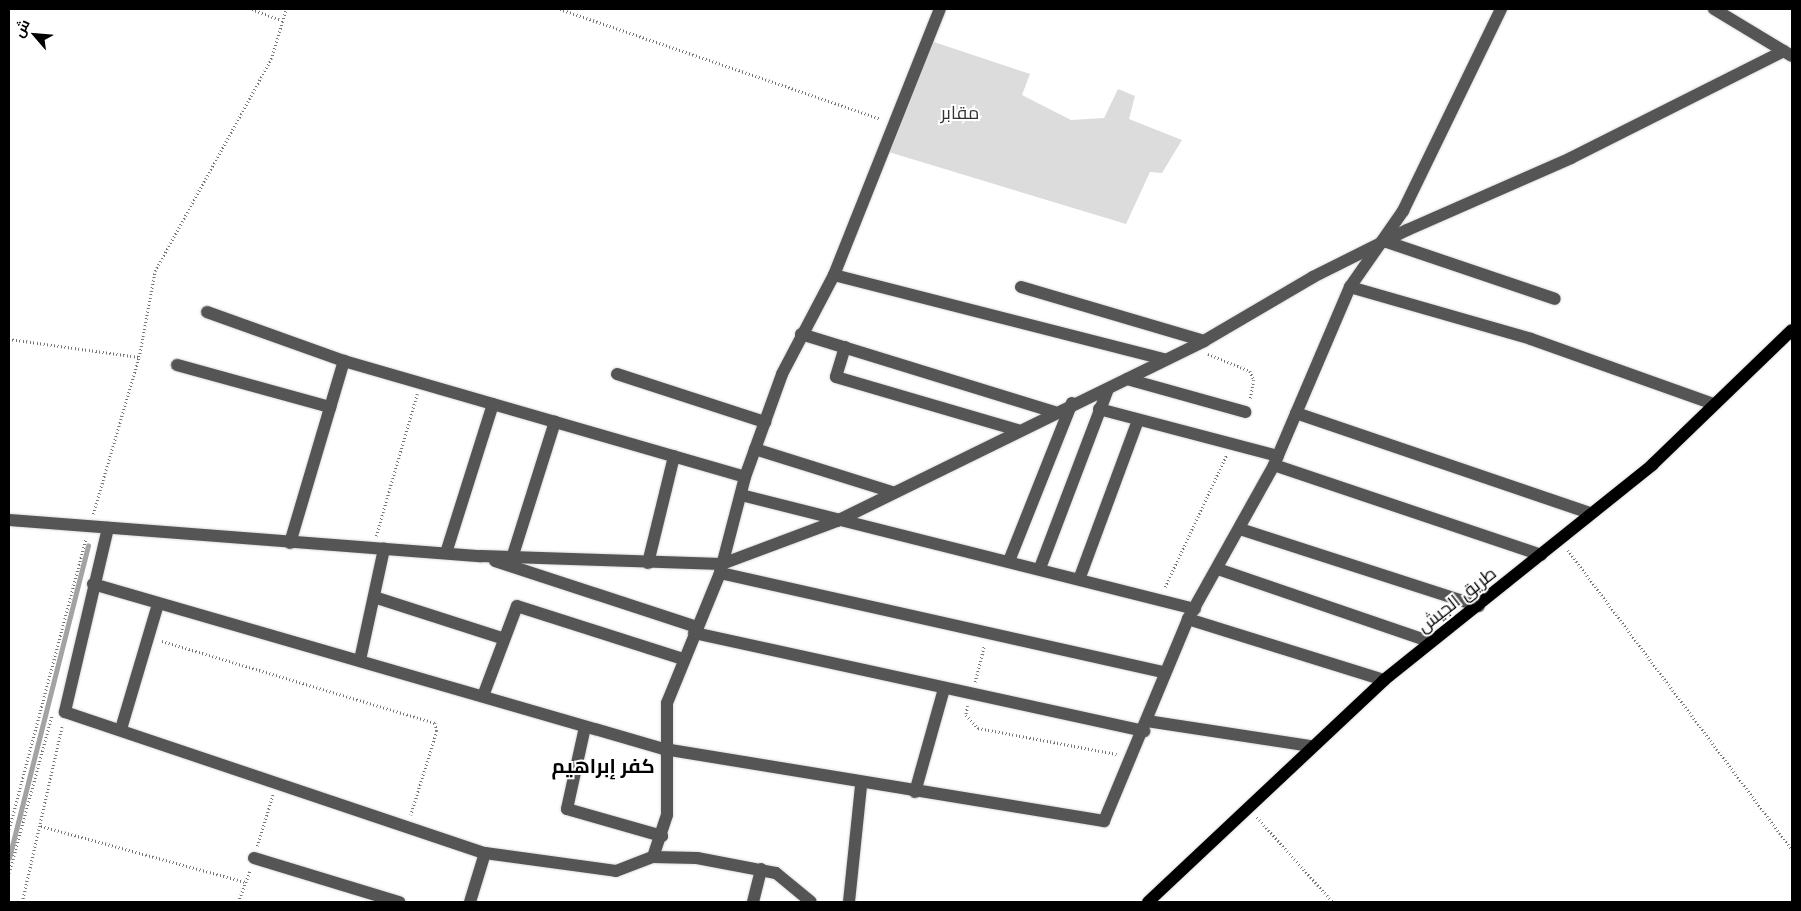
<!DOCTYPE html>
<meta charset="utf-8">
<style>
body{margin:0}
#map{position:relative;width:1801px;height:911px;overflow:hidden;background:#fff;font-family:"Space Grotesk",Cairo,sans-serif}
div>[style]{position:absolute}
.green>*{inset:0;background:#dcdcdc}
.stream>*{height:4.5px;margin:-2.25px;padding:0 2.25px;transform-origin:2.25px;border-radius:2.25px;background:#a3a3a3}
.path>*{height:2.5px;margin-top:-1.25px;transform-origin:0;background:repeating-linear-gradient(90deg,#777 0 1px,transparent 0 3.5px)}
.roads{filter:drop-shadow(0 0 1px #dbdbdb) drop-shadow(0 0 1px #dbdbdb)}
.minor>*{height:12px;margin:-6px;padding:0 6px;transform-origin:6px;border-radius:6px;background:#555}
.major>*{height:12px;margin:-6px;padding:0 6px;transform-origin:6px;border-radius:6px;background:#000}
span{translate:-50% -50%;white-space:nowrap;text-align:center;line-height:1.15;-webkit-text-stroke:4px #fff;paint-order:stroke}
.park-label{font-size:18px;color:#333}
.street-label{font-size:18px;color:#000}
.quarter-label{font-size:20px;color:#000;font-weight:700}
.frame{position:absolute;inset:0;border:10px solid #000;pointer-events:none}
.north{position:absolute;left:10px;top:10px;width:50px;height:50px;-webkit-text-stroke:4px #fff;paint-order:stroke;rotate:297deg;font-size:14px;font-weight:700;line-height:20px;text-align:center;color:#000}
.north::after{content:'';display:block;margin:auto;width:18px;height:22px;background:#000;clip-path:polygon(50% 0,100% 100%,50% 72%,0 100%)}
</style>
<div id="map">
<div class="green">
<i style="clip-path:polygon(925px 39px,1030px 74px,1022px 95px,1071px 120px,1104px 118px,1118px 89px,1135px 96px,1129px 119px,1182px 140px,1162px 173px,1150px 172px,1126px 224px,882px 150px)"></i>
</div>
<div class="stream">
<i style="left:9px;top:858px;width:322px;rotate:-75.8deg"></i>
</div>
<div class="path">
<i style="left:252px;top:9px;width:31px;rotate:21deg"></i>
<i style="left:560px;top:9px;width:339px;rotate:18.9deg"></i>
<i style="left:9px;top:339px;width:131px;rotate:7.9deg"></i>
<i style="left:1208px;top:354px;width:45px;rotate:22deg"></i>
<i style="left:1250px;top:371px;width:10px;rotate:66deg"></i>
<i style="left:1254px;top:380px;width:21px;rotate:101deg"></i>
<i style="left:93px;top:514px;width:164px;rotate:-73.7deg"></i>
<i style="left:139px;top:357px;width:87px;rotate:-79.5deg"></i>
<i style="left:155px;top:271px;width:242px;rotate:-61.3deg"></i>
<i style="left:271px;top:59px;width:52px;rotate:-73.3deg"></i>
<i style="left:376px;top:536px;width:148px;rotate:-73.9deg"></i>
<i style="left:1568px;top:550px;width:374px;rotate:53.2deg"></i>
<i style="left:1165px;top:587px;width:145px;rotate:-65deg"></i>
<i style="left:162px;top:641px;width:285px;rotate:16.7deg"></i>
<i style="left:435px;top:723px;width:8px;rotate:76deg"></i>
<i style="left:437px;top:731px;width:88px;rotate:107.2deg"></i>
<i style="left:975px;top:682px;width:37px;rotate:-76deg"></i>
<i style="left:968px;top:706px;width:9px;rotate:103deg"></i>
<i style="left:966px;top:715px;width:18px;rotate:47deg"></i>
<i style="left:978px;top:728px;width:141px;rotate:10.6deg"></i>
<i style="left:1257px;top:817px;width:114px;rotate:48.2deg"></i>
<i style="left:41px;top:826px;width:213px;rotate:15.3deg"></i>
<i style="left:9px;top:829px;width:301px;rotate:-75.2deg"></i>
<i style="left:257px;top:846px;width:54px;rotate:-72.9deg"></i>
<i style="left:9px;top:873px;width:164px;rotate:-74.8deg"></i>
<i style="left:22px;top:902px;width:180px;rotate:-77.2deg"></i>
<i style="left:238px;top:902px;width:33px;rotate:-69deg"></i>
</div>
<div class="roads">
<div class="minor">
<i style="left:1714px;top:9px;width:91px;rotate:31.1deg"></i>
<i style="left:1387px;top:242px;width:177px;rotate:18.7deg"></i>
<i style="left:834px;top:275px;width:341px;rotate:14.3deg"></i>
<i style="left:1021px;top:287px;width:191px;rotate:16.4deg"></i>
<i style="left:1350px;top:287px;width:188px;rotate:16deg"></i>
<i style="left:1531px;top:339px;width:194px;rotate:19.6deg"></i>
<i style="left:207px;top:312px;width:145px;rotate:19.7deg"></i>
<i style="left:344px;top:361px;width:417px;rotate:16.1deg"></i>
<i style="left:801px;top:334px;width:265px;rotate:17.1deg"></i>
<i style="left:845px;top:347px;width:31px;rotate:107deg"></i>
<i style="left:836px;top:377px;width:189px;rotate:16.3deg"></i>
<i style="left:177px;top:365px;width:159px;rotate:15.4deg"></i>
<i style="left:617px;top:374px;width:156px;rotate:18deg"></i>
<i style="left:1127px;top:379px;width:123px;rotate:15.6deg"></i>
<i style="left:1099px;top:409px;width:185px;rotate:14.7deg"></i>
<i style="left:1296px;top:413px;width:311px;rotate:18.8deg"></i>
<i style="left:755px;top:449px;width:144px;rotate:17.4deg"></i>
<i style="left:1274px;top:465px;width:282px;rotate:18.6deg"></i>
<i style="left:741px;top:495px;width:468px;rotate:14.1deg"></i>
<i style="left:9px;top:520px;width:473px;rotate:4.4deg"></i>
<i style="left:481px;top:556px;width:241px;rotate:1.9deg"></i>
<i style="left:722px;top:564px;width:123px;rotate:-20.5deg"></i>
<i style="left:837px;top:521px;width:409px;rotate:-26.1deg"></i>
<i style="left:1204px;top:341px;width:126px;rotate:-30.4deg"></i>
<i style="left:1313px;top:277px;width:105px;rotate:-26.6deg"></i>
<i style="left:1407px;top:230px;width:179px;rotate:-23.7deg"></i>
<i style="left:1571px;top:158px;width:238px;rotate:-26.7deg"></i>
<i style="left:108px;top:528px;width:189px;rotate:103.2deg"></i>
<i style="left:65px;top:712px;width:443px;rotate:18.6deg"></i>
<i style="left:485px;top:853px;width:132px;rotate:7.8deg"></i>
<i style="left:616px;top:871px;width:40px;rotate:-21deg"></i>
<i style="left:653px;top:857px;width:44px;rotate:1.3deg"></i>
<i style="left:697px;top:858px;width:80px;rotate:10.8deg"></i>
<i style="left:776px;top:873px;width:45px;rotate:39.6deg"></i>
<i style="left:1240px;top:529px;width:251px;rotate:17.9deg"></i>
<i style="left:290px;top:543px;width:190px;rotate:-73.5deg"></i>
<i style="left:446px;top:553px;width:156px;rotate:-72.5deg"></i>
<i style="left:512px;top:558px;width:143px;rotate:-72.5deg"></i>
<i style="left:495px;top:561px;width:213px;rotate:18.1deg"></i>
<i style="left:1009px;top:561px;width:170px;rotate:-68.3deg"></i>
<i style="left:648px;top:563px;width:110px;rotate:-76.3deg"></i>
<i style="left:1040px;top:568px;width:191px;rotate:-69.2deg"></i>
<i style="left:1218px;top:569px;width:225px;rotate:18.9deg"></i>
<i style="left:720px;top:573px;width:455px;rotate:12.6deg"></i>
<i style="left:1080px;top:577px;width:167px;rotate:-69.7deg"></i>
<i style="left:93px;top:584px;width:594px;rotate:16.12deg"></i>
<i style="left:664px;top:749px;width:446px;rotate:9.3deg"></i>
<i style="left:1104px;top:821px;width:219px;rotate:-67.4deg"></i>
<i style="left:1188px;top:619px;width:176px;rotate:-60.8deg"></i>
<i style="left:1274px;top:465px;width:194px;rotate:-66.9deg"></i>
<i style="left:1350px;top:287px;width:93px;rotate:-55.1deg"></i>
<i style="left:1403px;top:211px;width:225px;rotate:-64.1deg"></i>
<i style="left:374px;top:597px;width:134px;rotate:17.8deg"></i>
<i style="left:1188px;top:619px;width:205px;rotate:17.3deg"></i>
<i style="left:694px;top:633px;width:461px;rotate:12.3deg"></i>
<i style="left:360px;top:660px;width:114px;rotate:-77.8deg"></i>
<i style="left:483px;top:696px;width:96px;rotate:-69.3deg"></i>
<i style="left:517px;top:606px;width:174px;rotate:17.7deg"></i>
<i style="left:1147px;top:721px;width:166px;rotate:8.7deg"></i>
<i style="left:585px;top:727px;width:84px;rotate:102.4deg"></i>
<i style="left:567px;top:809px;width:99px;rotate:15.9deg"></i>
<i style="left:121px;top:729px;width:130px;rotate:-73.5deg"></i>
<i style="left:915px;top:792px;width:107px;rotate:-74.3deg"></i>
<i style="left:653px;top:857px;width:44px;rotate:-71.6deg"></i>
<i style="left:667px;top:815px;width:112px;rotate:-90deg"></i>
<i style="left:667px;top:703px;width:140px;rotate:-67.8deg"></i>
<i style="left:720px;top:573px;width:99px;rotate:-75.4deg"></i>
<i style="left:745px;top:477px;width:109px;rotate:-70.2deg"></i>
<i style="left:782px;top:374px;width:112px;rotate:-62.3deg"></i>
<i style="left:834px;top:275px;width:286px;rotate:-68.3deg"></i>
<i style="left:254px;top:858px;width:152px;rotate:16.9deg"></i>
<i style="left:470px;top:902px;width:51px;rotate:-73deg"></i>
<i style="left:753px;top:902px;width:34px;rotate:-76deg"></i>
<i style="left:849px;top:902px;width:118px;rotate:-84.1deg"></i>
</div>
<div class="major">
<i style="left:1148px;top:902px;width:324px;rotate:-43.2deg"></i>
<i style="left:1384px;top:680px;width:344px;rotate:-38.7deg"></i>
<i style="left:1652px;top:465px;width:194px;rotate:-44deg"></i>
</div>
</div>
<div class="park-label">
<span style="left:960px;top:113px">مقابر</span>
</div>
<div class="street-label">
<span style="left:1457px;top:600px;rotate:-38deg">طريق الجيش</span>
</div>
<div class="quarter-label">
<span style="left:603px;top:766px">كفر إبراهيم</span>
</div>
<div class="frame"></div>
<div class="north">ش</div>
</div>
